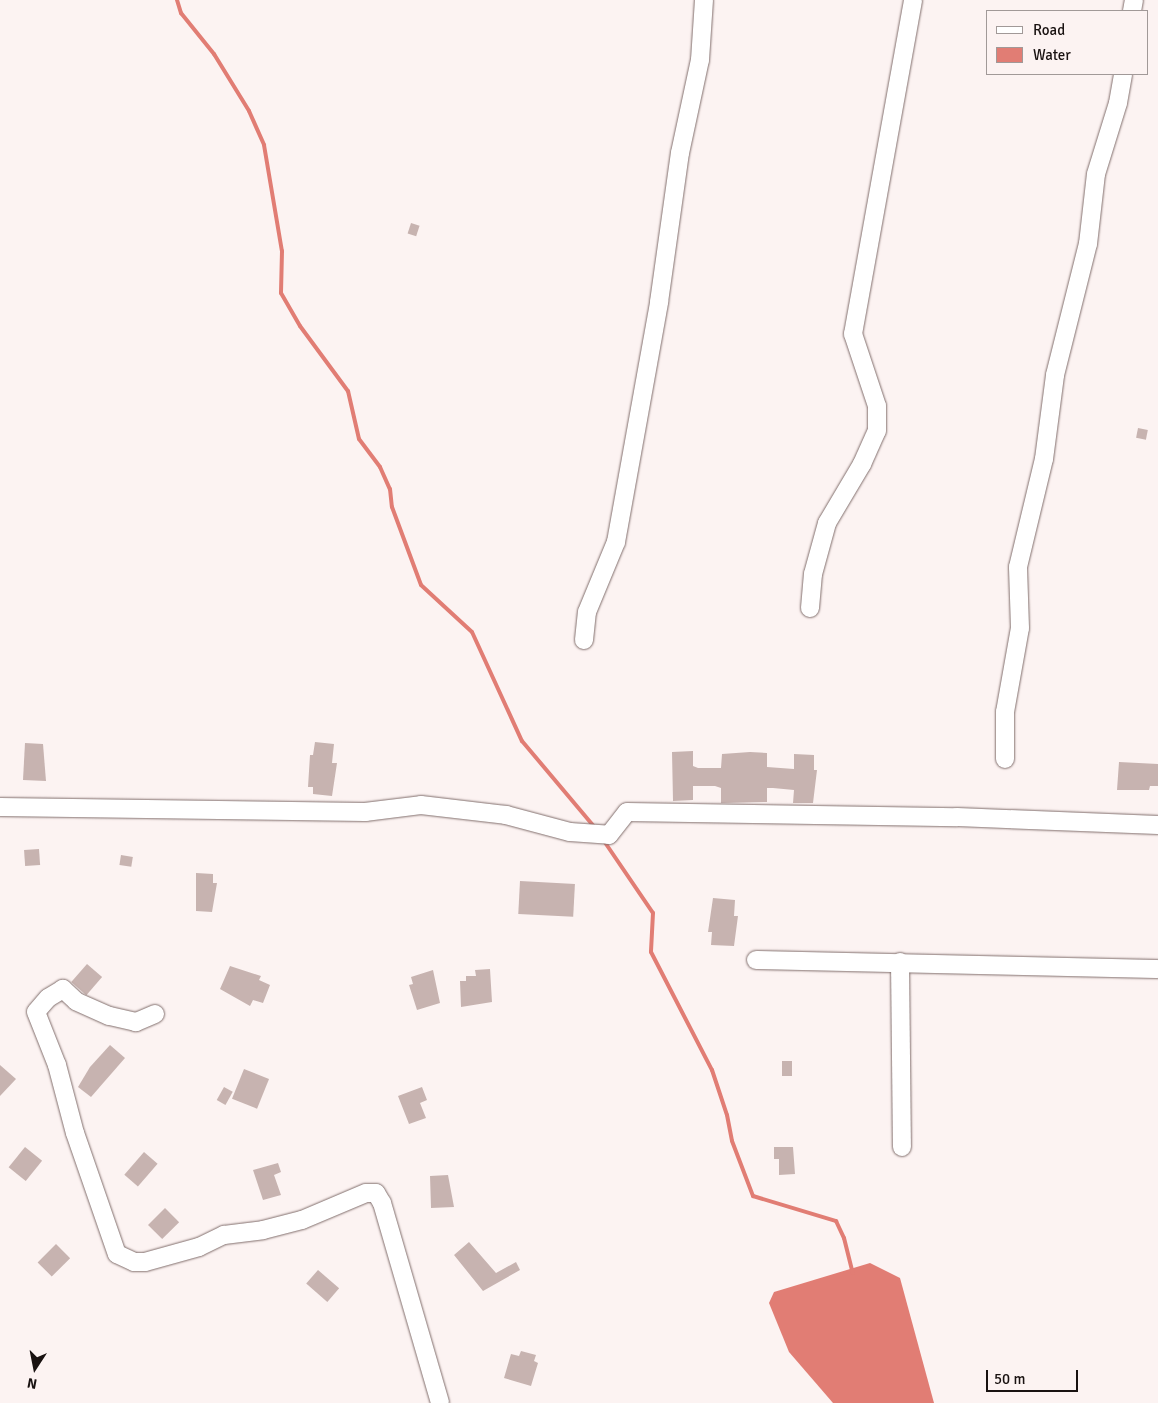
<!DOCTYPE html>
<style>
body{margin:0}
#map{position:relative;width:1158px;height:1403px;overflow:hidden;background:#fcf3f2;font-family:Signika,sans-serif}
div>[style]{position:absolute}
.water>*{inset:0;background:#e17d74}
.stream>*{height:4px;margin:-2px;padding:0 2px;transform-origin:2px;border-radius:2px;background:#e17d74}
.building>*{inset:0;background:#c7b3b0;transform-origin:0 0}
.roads{filter:drop-shadow(0 0 1px #816e6c) drop-shadow(0 0 1px #816e6c)}
.minor>*{height:18px;margin:-9px;padding:0 9px;transform-origin:9px;border-radius:9px;background:#fff}
span{translate:-50% -50%;white-space:nowrap;text-align:center;line-height:1.15;-webkit-text-stroke:4px #fcf3f2;paint-order:stroke}
.legend{position:absolute;left:986px;top:10px;width:162px;height:65px;box-sizing:border-box;background:#fcf3f2;border:1px solid #a19998;margin:0;padding:6px 9px;list-style:none;font-size:15px;color:#191211}
.legend li{display:flex;align-items:center;gap:10px;height:25px}
.legend b{width:25px;border:1px solid #a19998}
.north{position:absolute;left:10px;top:1343px;width:50px;height:50px;-webkit-text-stroke:4px #fcf3f2;paint-order:stroke;rotate:191deg;font-size:14px;font-weight:700;line-height:20px;text-align:center;color:#191211}
.north::after{content:'';display:block;margin:auto;width:18px;height:22px;background:#191211;clip-path:polygon(50% 0,100% 100%,50% 72%,0 100%)}
.scale{position:absolute;left:986px;top:1370px;width:92px;height:22px;box-sizing:border-box;border:2px solid #191211;border-top:0;padding-left:6px;font-size:15px;line-height:18px;white-space:nowrap;color:#191211;-webkit-text-stroke:4px #fcf3f2;paint-order:stroke}
</style>
<div id="map">
<div class="water">
<i style="clip-path:polygon(870px 1263px,900px 1278px,934px 1403px,833px 1403px,789px 1352px,769px 1303px,774px 1292px)"></i>
</div>
<div class="stream">
<i style="left:177px;top:0;width:14px;rotate:73deg"></i>
<i style="left:181px;top:13px;width:53px;rotate:51.2deg"></i>
<i style="left:214px;top:54px;width:67px;rotate:58.4deg"></i>
<i style="left:249px;top:111px;width:37px;rotate:66deg"></i>
<i style="left:264px;top:145px;width:108px;rotate:80.4deg"></i>
<i style="left:282px;top:251px;width:42px;rotate:91.4deg"></i>
<i style="left:281px;top:293px;width:38px;rotate:60deg"></i>
<i style="left:300px;top:326px;width:81px;rotate:53.6deg"></i>
<i style="left:348px;top:391px;width:49px;rotate:77.1deg"></i>
<i style="left:359px;top:439px;width:35px;rotate:53deg"></i>
<i style="left:380px;top:467px;width:24px;rotate:66deg"></i>
<i style="left:390px;top:489px;width:18px;rotate:84deg"></i>
<i style="left:392px;top:507px;width:83px;rotate:69.6deg"></i>
<i style="left:421px;top:585px;width:69px;rotate:42.7deg"></i>
<i style="left:472px;top:632px;width:120px;rotate:65.4deg"></i>
<i style="left:522px;top:741px;width:115px;rotate:49.9deg"></i>
<i style="left:604px;top:841px;width:87px;rotate:55.8deg"></i>
<i style="left:653px;top:913px;width:39px;rotate:93deg"></i>
<i style="left:651px;top:952px;width:133px;rotate:62.7deg"></i>
<i style="left:712px;top:1070px;width:47px;rotate:71.6deg"></i>
<i style="left:727px;top:1115px;width:26px;rotate:79deg"></i>
<i style="left:732px;top:1141px;width:59px;rotate:69.1deg"></i>
<i style="left:753px;top:1196px;width:87px;rotate:16.8deg"></i>
<i style="left:836px;top:1221px;width:19px;rotate:65deg"></i>
<i style="left:844px;top:1238px;width:36px;rotate:76deg"></i>
</div>
<div class="building">
<i style="left:411px;top:223px;width:9px;height:11px;rotate:18deg"></i>
<i style="left:1138px;top:428px;width:10px;height:10px;rotate:11deg"></i>
<i style="clip-path:polygon(315px 742px,334px 744px,332px 763px,337px 763px,332px 796px,313px 794px,313px 787px,308px 787px,310px 755px,313px 755px)"></i>
<i style="clip-path:polygon(25px 743px,43px 744px,46px 781px,23px 780px)"></i>
<i style="clip-path:polygon(693px 751px,693px 766px,698px 768px,721px 768px,722px 754px,750px 752px,767px 753px,767px 767px,794px 769px,794px 754px,814px 755px,814px 770px,817px 770px,813px 803px,793px 803px,794px 790px,773px 788px,767px 788px,767px 802px,721px 803px,721px 788px,715px 786px,693px 786px,693px 800px,673px 801px,672px 752px)"></i>
<i style="clip-path:polygon(1119px 762px,1158px 764px,1158px 786px,1150px 786px,1149px 790px,1117px 790px)"></i>
<i style="left:39px;top:849px;width:16px;height:15px;rotate:86deg"></i>
<i style="left:121px;top:855px;width:12px;height:10px;rotate:9deg"></i>
<i style="clip-path:polygon(196px 873px,213px 874px,213px 883px,217px 883px,212px 912px,196px 911px)"></i>
<i style="left:520px;top:881px;width:55px;height:33px;rotate:3deg"></i>
<i style="clip-path:polygon(713px 898px,735px 900px,734px 916px,738px 916px,734px 946px,711px 945px,712px 932px,708px 932px)"></i>
<i style="left:87px;top:964px;width:20px;height:24px;rotate:41deg"></i>
<i style="clip-path:polygon(230px 966px,261px 976px,259px 980px,270px 985px,263px 1003px,253px 1000px,250px 1006px,220px 989px)"></i>
<i style="clip-path:polygon(490px 969px,492px 1002px,461px 1007px,460px 981px,466px 981px,466px 976px,476px 976px,475px 970px)"></i>
<i style="clip-path:polygon(433px 970px,440px 1003px,417px 1010px,409px 985px,413px 984px,411px 977px)"></i>
<i style="clip-path:polygon(110px 1045px,125px 1058px,91px 1097px,78px 1087px,90px 1067px)"></i>
<i style="left:782px;top:1061px;width:10px;height:15px"></i>
<i style="clip-path:polygon(0 1065px,16px 1079px,0 1096px)"></i>
<i style="left:244px;top:1069px;width:27px;height:32px;rotate:22deg"></i>
<i style="left:224px;top:1087px;width:10px;height:15px;rotate:29deg"></i>
<i style="clip-path:polygon(422px 1087px,427px 1100px,420px 1103px,426px 1118px,409px 1124px,398px 1096px)"></i>
<i style="left:25px;top:1147px;width:22px;height:26px;rotate:39deg"></i>
<i style="clip-path:polygon(774px 1147px,793px 1147px,795px 1174px,779px 1175px,779px 1159px,774px 1159px)"></i>
<i style="left:144px;top:1152px;width:18px;height:30px;rotate:41deg"></i>
<i style="clip-path:polygon(278px 1163px,281px 1172px,274px 1175px,281px 1195px,263px 1200px,253px 1170px)"></i>
<i style="clip-path:polygon(448px 1175px,454px 1207px,431px 1208px,430px 1176px)"></i>
<i style="left:165px;top:1208px;width:20px;height:24px;rotate:45deg"></i>
<i style="clip-path:polygon(469px 1242px,496px 1273px,516px 1262px,520px 1270px,483px 1291px,454px 1255px)"></i>
<i style="left:56px;top:1244px;width:20px;height:26px;rotate:45deg"></i>
<i style="left:318px;top:1270px;width:28px;height:18px;rotate:41deg"></i>
<i style="clip-path:polygon(521px 1351px,536px 1355px,534px 1361px,538px 1363px,531px 1386px,504px 1378px,511px 1354px,519px 1356px)"></i>
</div>
<div class="roads">
<div class="minor">
<i style="left:1132px;top:11px;width:11px;rotate:-80deg"></i>
<i style="left:810px;top:608px;width:34px;rotate:-85deg"></i>
<i style="left:813px;top:574px;width:53px;rotate:-74.6deg"></i>
<i style="left:827px;top:523px;width:69px;rotate:-59.3deg"></i>
<i style="left:862px;top:464px;width:36px;rotate:-66deg"></i>
<i style="left:877px;top:431px;width:25px;rotate:-90deg"></i>
<i style="left:877px;top:406px;width:76px;rotate:-108.4deg"></i>
<i style="left:853px;top:334px;width:339px;rotate:-79.8deg"></i>
<i style="left:584px;top:640px;width:28px;rotate:-84deg"></i>
<i style="left:587px;top:612px;width:76px;rotate:-67.5deg"></i>
<i style="left:616px;top:542px;width:244px;rotate:-79.8deg"></i>
<i style="left:659px;top:302px;width:150px;rotate:-82deg"></i>
<i style="left:680px;top:153px;width:95px;rotate:-77.9deg"></i>
<i style="left:700px;top:60px;width:60px;rotate:-86.2deg"></i>
<i style="left:1005px;top:759px;width:47px;rotate:-90deg"></i>
<i style="left:1005px;top:712px;width:85px;rotate:-79.9deg"></i>
<i style="left:1020px;top:628px;width:61px;rotate:-91.9deg"></i>
<i style="left:1018px;top:567px;width:111px;rotate:-76.5deg"></i>
<i style="left:1044px;top:459px;width:85px;rotate:-82.5deg"></i>
<i style="left:1055px;top:375px;width:135px;rotate:-75.9deg"></i>
<i style="left:1088px;top:244px;width:70px;rotate:-83.5deg"></i>
<i style="left:1096px;top:174px;width:74px;rotate:-72.8deg"></i>
<i style="left:1118px;top:103px;width:29px;rotate:-80deg"></i>
<i style="left:0;top:807px;width:365px;rotate:0.8deg"></i>
<i style="left:365px;top:812px;width:56px;rotate:-7.1deg"></i>
<i style="left:421px;top:805px;width:86px;rotate:6.7deg"></i>
<i style="left:506px;top:815px;width:66px;rotate:14.9deg"></i>
<i style="left:570px;top:832px;width:39px;rotate:4deg"></i>
<i style="left:609px;top:835px;width:29px;rotate:-52deg"></i>
<i style="left:627px;top:812px;width:330px;rotate:0.9deg"></i>
<i style="left:957px;top:817px;width:201px;rotate:2.3deg"></i>
<i style="left:756px;top:960px;width:402px;rotate:1.3deg"></i>
<i style="left:900px;top:962px;width:185px;rotate:89.4deg"></i>
<i style="left:155px;top:1014px;width:21px;rotate:157deg"></i>
<i style="left:136px;top:1022px;width:28px;rotate:-167deg"></i>
<i style="left:109px;top:1016px;width:36px;rotate:-156deg"></i>
<i style="left:76px;top:1001px;width:18px;rotate:-137deg"></i>
<i style="left:63px;top:989px;width:17px;rotate:149deg"></i>
<i style="left:48px;top:998px;width:18px;rotate:131deg"></i>
<i style="left:36px;top:1012px;width:57px;rotate:68.4deg"></i>
<i style="left:57px;top:1065px;width:70px;rotate:75.2deg"></i>
<i style="left:75px;top:1133px;width:128px;rotate:70.9deg"></i>
<i style="left:117px;top:1254px;width:19px;rotate:25deg"></i>
<i style="left:134px;top:1262px;width:11px"></i>
<i style="left:145px;top:1262px;width:56px;rotate:-15.5deg"></i>
<i style="left:199px;top:1247px;width:28px;rotate:-26deg"></i>
<i style="left:224px;top:1235px;width:39px;rotate:-7deg"></i>
<i style="left:263px;top:1230px;width:40px;rotate:-14.4deg"></i>
<i style="left:302px;top:1220px;width:69px;rotate:-22.9deg"></i>
<i style="left:366px;top:1193px;width:10px"></i>
<i style="left:376px;top:1193px;width:12px;rotate:59deg"></i>
<i style="left:382px;top:1203px;width:208px;rotate:73.8deg"></i>
</div>
</div>
<ul class="legend">
<li><b style="height:6px;background:#fff"></b>Road</li>
<li><b style="height:14px;background:#e17d74"></b>Water</li>
</ul>
<div class="north">N</div>
<div class="scale">50 m</div>
</div>
